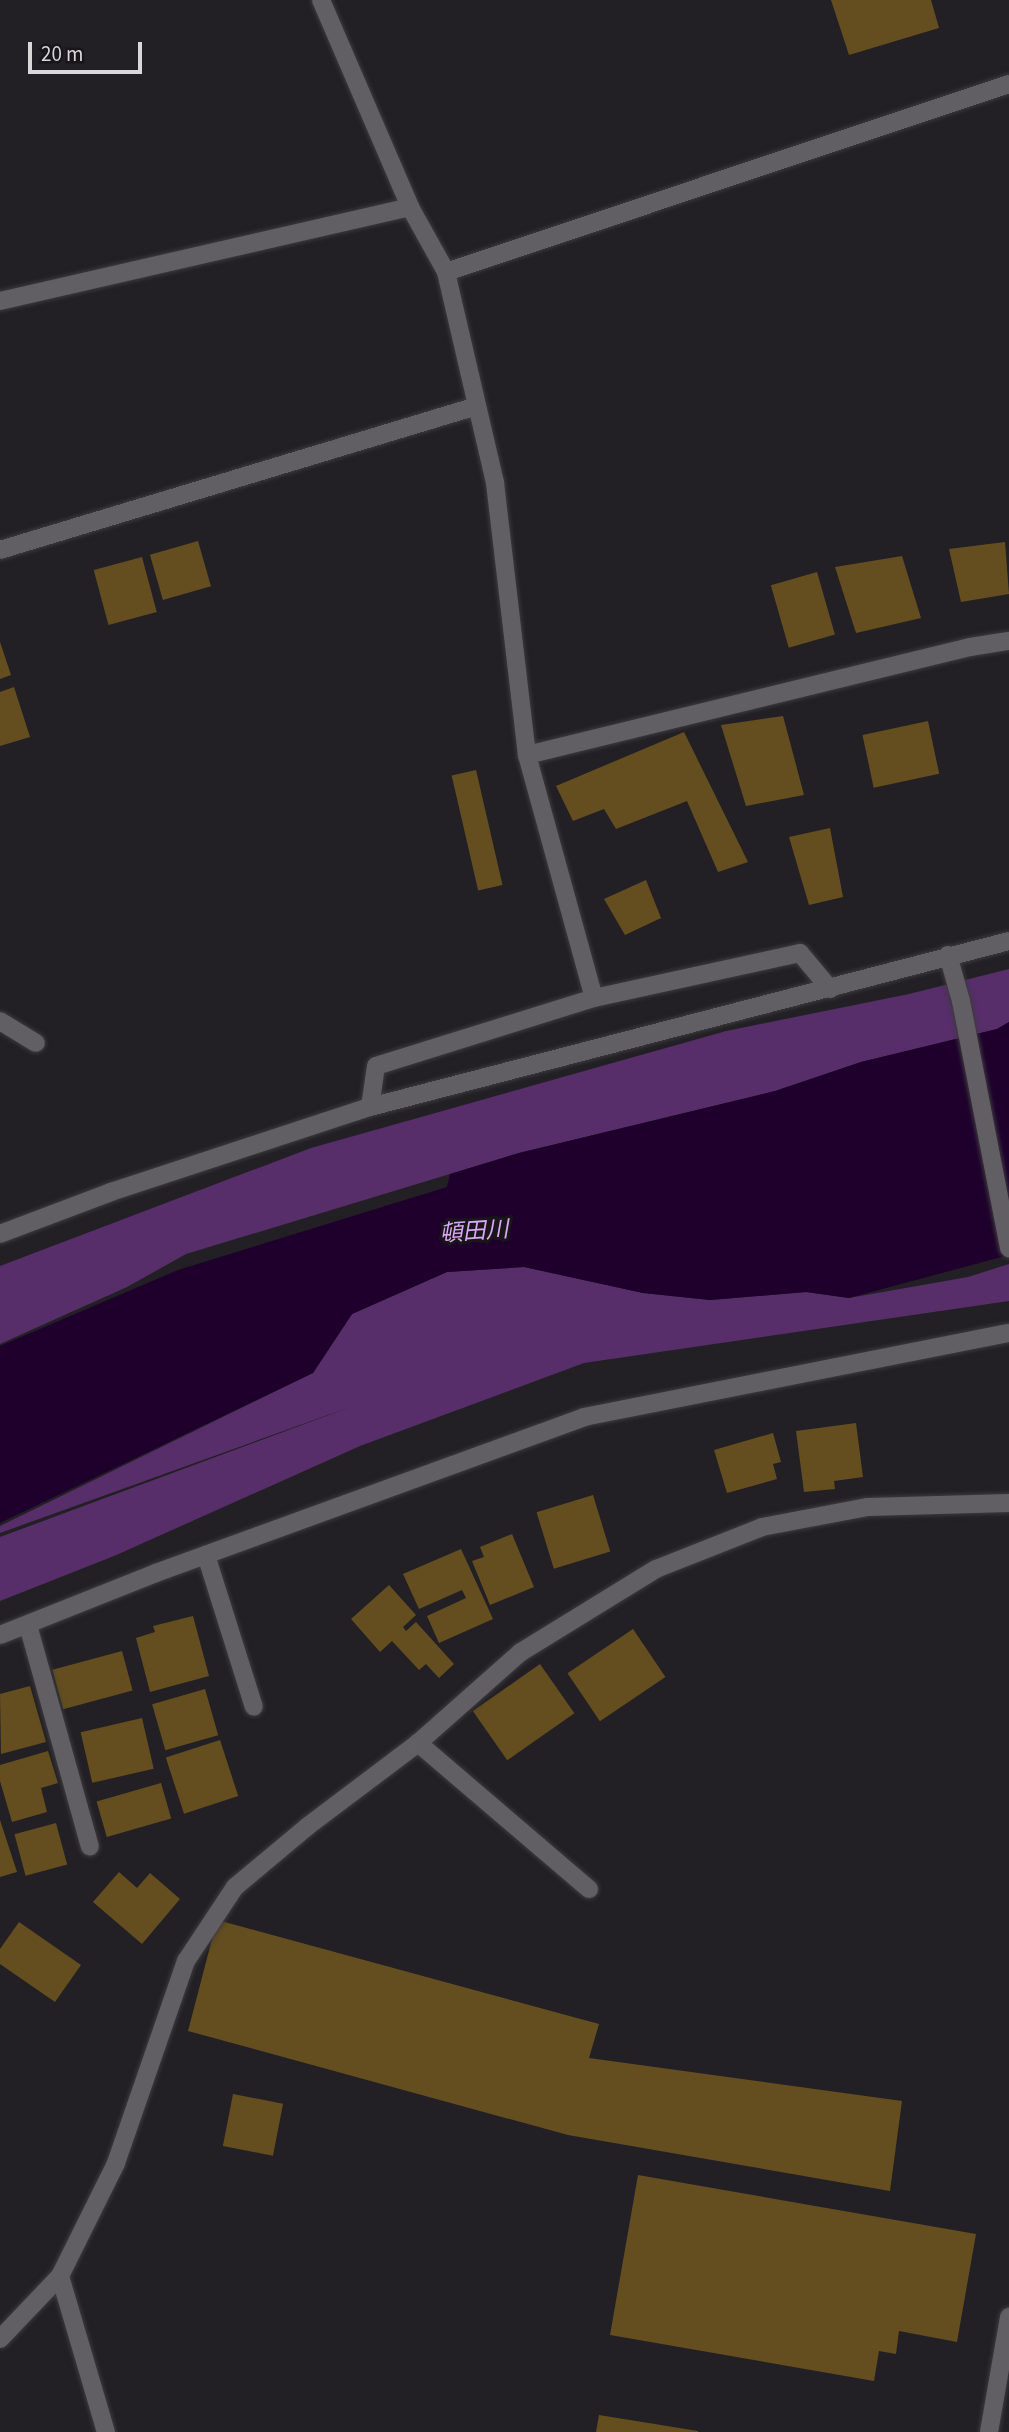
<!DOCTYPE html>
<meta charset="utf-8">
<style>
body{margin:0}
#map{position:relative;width:1009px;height:2432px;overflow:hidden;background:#222024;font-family:"Source Sans 3","Noto Sans JP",sans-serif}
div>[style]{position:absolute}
.green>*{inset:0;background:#572e6a}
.water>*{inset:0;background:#1f002d}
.building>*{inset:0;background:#644e20;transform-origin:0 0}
.roads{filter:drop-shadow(0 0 2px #3d3a3e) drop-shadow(0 0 2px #3d3a3e)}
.minor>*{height:18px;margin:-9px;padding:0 9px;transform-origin:9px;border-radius:9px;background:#625f64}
.tertiary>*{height:18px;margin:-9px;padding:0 9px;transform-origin:9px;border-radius:9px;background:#625f64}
span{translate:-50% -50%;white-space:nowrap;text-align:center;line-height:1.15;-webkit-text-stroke:6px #19161a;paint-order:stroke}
.water-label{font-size:23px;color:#daa8f4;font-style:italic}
.scale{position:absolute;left:28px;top:42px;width:114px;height:32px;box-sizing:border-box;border:4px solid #d9d7da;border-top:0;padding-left:9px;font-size:21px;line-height:24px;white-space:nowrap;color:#d9d7da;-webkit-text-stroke:5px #19161a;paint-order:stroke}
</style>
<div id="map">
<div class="green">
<i style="clip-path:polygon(1009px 969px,1009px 1022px,997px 1029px,861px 1062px,775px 1091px,519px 1153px,186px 1254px,127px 1287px,0 1344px,0 1266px,311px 1148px,726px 1031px,909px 994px)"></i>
<i style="clip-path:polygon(1009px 1264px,1009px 1301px,584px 1363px,360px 1446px,114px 1556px,0 1601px,0 1537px,353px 1406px,0 1533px,0 1526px,313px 1373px,352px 1314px,447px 1272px,524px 1267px,643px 1293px,710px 1300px,806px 1292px,849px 1298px,968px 1277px)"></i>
</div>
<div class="water">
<i style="clip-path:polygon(1009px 1022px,1009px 1255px,849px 1298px,806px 1292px,710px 1300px,643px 1293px,524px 1267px,447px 1272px,352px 1314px,313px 1373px,0 1523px,0 1346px,178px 1270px,447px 1187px,450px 1174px,519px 1153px,775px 1091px,861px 1062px,997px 1029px)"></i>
</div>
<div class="building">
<i style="clip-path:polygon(831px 0,931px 0,939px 28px,849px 55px)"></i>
<i style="left:198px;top:541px;width:47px;height:50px;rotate:74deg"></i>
<i style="clip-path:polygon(1005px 542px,1009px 594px,961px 602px,949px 549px)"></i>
<i style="clip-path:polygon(902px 556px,921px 618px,856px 633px,835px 567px)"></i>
<i style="left:142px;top:557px;width:57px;height:50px;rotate:75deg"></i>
<i style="left:817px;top:572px;width:65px;height:48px;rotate:74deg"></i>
<i style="clip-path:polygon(0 642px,11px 675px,0 679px)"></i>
<i style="clip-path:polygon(14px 687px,30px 737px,0 746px,0 692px)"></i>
<i style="clip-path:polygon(783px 716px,804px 795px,746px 806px,721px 725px)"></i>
<i style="left:928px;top:721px;width:54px;height:67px;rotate:78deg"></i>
<i style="clip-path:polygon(684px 732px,748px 862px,718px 872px,687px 801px,616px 829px,604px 809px,573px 821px,556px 786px)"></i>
<i style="left:476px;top:770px;width:118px;height:25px;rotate:77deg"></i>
<i style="clip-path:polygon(830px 828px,843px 897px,809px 905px,789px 837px)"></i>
<i style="clip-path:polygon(646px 880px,661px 918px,625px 935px,604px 899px)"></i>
<i style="clip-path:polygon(856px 1423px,863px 1477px,834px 1481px,835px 1489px,804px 1492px,796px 1431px)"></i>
<i style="clip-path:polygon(773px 1433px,781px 1462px,773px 1464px,777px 1479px,727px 1493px,714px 1450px)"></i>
<i style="left:593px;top:1495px;width:59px;height:59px;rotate:73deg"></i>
<i style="clip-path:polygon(512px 1534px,534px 1587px,490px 1605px,472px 1561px,484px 1557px,480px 1547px)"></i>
<i style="clip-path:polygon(461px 1549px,493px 1619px,439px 1643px,427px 1616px,466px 1598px,462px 1590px,419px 1609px,403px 1574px)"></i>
<i style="clip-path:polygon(389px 1585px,416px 1615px,403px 1627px,406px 1631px,416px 1622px,454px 1664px,439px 1678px,426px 1664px,419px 1670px,392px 1641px,380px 1652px,351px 1619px)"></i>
<i style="clip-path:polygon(193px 1616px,209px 1676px,150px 1692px,136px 1638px,155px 1632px,153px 1626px)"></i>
<i style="left:633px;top:1629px;width:58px;height:79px;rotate:56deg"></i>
<i style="left:122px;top:1651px;width:41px;height:72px;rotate:75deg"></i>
<i style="left:540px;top:1664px;width:60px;height:82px;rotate:55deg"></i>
<i style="clip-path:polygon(30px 1686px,46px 1742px,1px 1754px,0 1694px)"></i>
<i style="left:205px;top:1689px;width:48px;height:55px;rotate:74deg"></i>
<i style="left:142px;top:1718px;width:52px;height:63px;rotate:77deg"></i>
<i style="left:220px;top:1740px;width:59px;height:57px;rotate:72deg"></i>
<i style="clip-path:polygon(48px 1751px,58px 1783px,41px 1788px,47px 1812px,12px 1822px,0 1781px,0 1765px)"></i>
<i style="left:161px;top:1783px;width:37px;height:67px;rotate:74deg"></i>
<i style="clip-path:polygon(0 1820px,17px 1872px,0 1877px)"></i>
<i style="left:56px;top:1823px;width:43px;height:43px;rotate:75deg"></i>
<i style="clip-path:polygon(119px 1872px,137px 1888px,150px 1873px,180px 1899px,142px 1944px,93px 1902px)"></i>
<i style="clip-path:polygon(217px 1920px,599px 2024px,589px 2058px,902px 2101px,890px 2191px,568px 2135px,188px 2031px)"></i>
<i style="clip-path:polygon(19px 1922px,81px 1965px,55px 2002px,0 1964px,0 1949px)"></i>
<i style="left:233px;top:2094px;width:51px;height:53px;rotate:11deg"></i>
<i style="clip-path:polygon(638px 2175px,976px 2234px,957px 2342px,899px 2331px,896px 2354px,879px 2351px,874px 2381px,610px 2335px)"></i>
<i style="clip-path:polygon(599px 2415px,698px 2431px,698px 2432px,596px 2432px)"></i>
</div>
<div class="roads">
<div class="minor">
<i style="left:321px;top:0;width:225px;rotate:66.7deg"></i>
<i style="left:410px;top:207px;width:74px;rotate:61deg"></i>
<i style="left:446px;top:272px;width:217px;rotate:76.9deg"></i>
<i style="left:495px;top:483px;width:274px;rotate:83.3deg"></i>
<i style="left:527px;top:755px;width:252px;rotate:74.6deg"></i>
<i style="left:594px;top:998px;width:228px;rotate:162.7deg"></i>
<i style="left:376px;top:1066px;width:41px;rotate:98.3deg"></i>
<i style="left:446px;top:272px;width:594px;rotate:-18.47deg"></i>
<i style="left:0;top:301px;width:421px;rotate:-12.9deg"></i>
<i style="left:0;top:550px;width:497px;rotate:-16.8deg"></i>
<i style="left:527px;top:755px;width:456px;rotate:-13.7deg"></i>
<i style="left:970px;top:647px;width:39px;rotate:-9deg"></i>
<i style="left:948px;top:955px;width:48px;rotate:74.2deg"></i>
<i style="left:961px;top:1001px;width:252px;rotate:79deg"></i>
<i style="left:594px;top:998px;width:211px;rotate:-12.3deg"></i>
<i style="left:800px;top:953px;width:47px;rotate:50.2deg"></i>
<i style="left:0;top:1021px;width:42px;rotate:31.4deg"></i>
<i style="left:206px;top:1555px;width:159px;rotate:72.5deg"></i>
<i style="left:28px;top:1625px;width:230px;rotate:74.4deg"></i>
<i style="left:0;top:1635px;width:168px;rotate:-21.7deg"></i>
<i style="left:156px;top:1573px;width:456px;rotate:-20deg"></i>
<i style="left:584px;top:1417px;width:433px;rotate:-11.2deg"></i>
<i style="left:418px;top:1743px;width:225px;rotate:40.5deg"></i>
<i style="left:60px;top:2276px;width:163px;rotate:73.6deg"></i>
<i style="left:0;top:2339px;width:87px;rotate:-46.4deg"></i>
<i style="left:60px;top:2276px;width:126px;rotate:-63.6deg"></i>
<i style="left:116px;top:2163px;width:214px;rotate:-70.9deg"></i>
<i style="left:186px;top:1961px;width:89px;rotate:-56.5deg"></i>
<i style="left:235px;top:1887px;width:95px;rotate:-39.9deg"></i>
<i style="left:308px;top:1826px;width:138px;rotate:-37deg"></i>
<i style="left:418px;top:1743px;width:137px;rotate:-41.5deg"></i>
<i style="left:521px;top:1652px;width:158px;rotate:-31.6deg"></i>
<i style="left:656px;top:1569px;width:114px;rotate:-21.6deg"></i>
<i style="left:762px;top:1527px;width:108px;rotate:-10.7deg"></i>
<i style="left:868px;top:1507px;width:141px;rotate:-1.6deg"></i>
<i style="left:989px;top:2432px;width:117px;rotate:-80.1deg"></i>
</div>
<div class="tertiary">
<i style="left:0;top:1234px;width:119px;rotate:-20.7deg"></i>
<i style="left:111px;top:1192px;width:273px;rotate:-18.2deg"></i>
<i style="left:370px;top:1107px;width:660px;rotate:-14.56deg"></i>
</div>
</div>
<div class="water-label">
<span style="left:474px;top:1232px;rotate:-4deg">頓田川</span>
</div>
<div class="scale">20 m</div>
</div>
